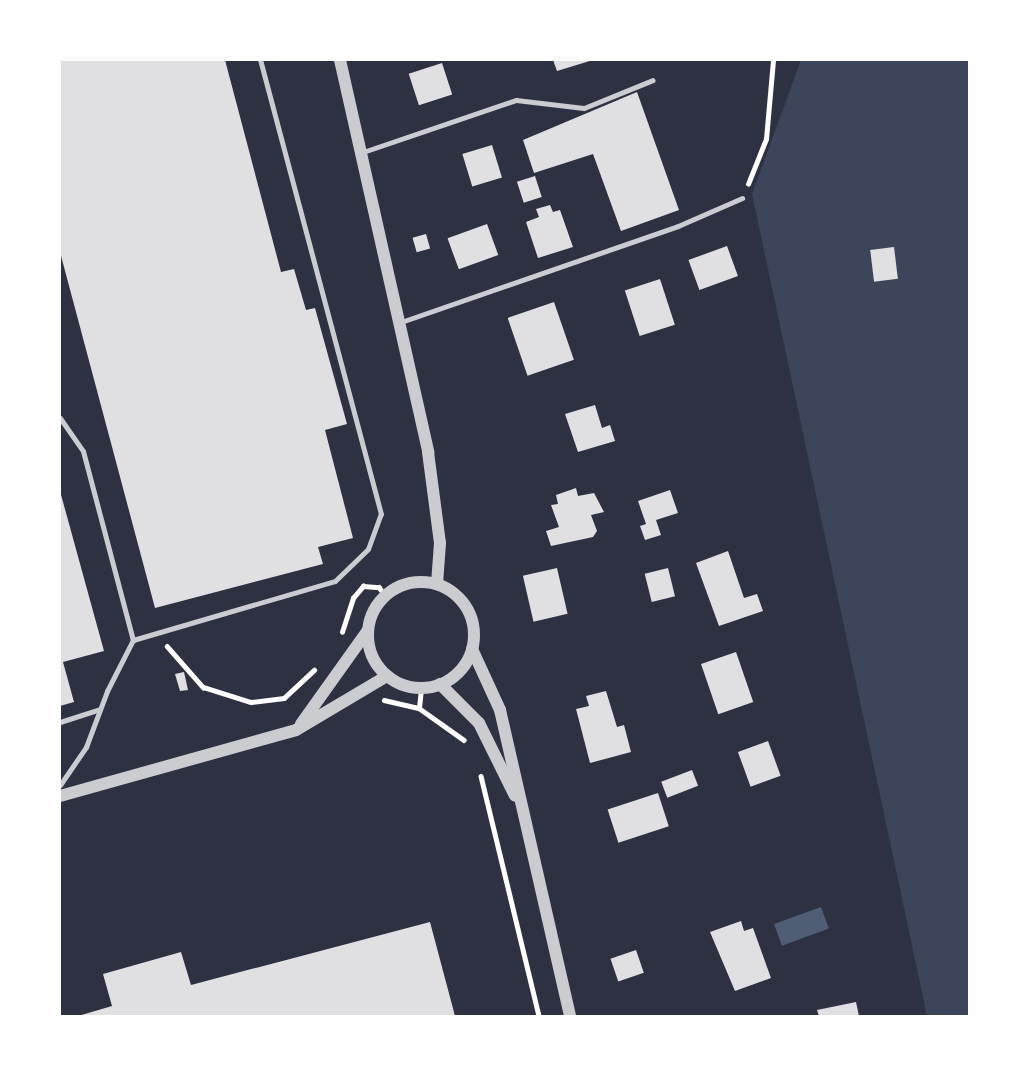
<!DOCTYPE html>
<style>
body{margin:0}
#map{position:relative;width:1029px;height:1076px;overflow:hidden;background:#2d3142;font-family:"Roboto Serif",serif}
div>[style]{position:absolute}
.green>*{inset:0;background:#3c4559}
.water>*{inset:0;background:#4f5d75;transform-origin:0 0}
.building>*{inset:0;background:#e0e0e3;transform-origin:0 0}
.path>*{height:4.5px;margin:-2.25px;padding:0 2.25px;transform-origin:2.25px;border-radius:2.25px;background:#fff}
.service>*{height:5px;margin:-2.5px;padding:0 2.5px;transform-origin:2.5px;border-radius:2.5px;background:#caccd0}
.tertiary>*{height:12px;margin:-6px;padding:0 6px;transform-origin:6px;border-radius:6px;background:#caccd0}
.tertiary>.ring{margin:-6px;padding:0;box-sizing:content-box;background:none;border:12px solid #caccd0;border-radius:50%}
span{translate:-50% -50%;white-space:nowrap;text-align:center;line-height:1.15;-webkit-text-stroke:5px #fff;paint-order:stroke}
.frame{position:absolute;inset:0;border:61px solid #fff;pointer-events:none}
</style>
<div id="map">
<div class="green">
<i style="clip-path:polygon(801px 60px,969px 60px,969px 1016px,927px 1016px,752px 194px)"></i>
</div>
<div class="water">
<i style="left:821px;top:907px;width:23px;height:50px;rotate:70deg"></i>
</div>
<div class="building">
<i style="clip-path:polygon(60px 60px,225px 60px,281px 272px,294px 269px,306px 310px,315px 308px,347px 424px,325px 430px,353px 538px,318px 547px,323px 564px,155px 608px,60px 252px)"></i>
<i style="clip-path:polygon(553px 60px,593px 60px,557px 71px)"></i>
<i style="left:442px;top:63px;width:33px;height:35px;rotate:72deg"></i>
<i style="clip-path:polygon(637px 92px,679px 210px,621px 231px,593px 154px,534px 173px,523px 140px)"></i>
<i style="left:492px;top:145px;width:34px;height:31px;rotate:73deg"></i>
<i style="left:535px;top:176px;width:22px;height:19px;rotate:72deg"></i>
<i style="clip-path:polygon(550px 205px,553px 212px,560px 210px,573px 247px,538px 258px,526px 222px,539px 217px,536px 209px)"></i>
<i style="left:487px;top:224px;width:33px;height:42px;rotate:70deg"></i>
<i style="left:426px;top:234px;width:15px;height:14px;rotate:74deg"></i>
<i style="left:727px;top:246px;width:32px;height:41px;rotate:70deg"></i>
<i style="left:894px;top:247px;width:32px;height:24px;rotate:83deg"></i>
<i style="left:660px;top:279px;width:48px;height:37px;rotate:72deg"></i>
<i style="left:554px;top:302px;width:61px;height:49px;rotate:71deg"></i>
<i style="clip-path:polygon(595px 405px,602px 428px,610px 425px,615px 441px,578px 452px,565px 414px)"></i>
<i style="clip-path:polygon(576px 488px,578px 496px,594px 493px,604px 512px,591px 515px,597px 531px,593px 537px,551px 546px,546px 531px,559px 527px,551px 505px,558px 504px,556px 495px)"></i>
<i style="clip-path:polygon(670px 490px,678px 513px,656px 520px,661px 535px,645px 540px,640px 526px,646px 524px,638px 501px)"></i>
<i style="clip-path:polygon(60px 491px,104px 651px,63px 662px,74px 702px,60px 706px)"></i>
<i style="clip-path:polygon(728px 551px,744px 598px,757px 594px,763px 611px,719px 626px,696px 563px)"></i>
<i style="left:557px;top:568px;width:47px;height:35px;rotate:77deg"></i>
<i style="left:668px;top:568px;width:29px;height:24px;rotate:76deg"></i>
<i style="left:736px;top:652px;width:53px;height:37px;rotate:71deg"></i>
<i style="clip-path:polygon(184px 672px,188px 690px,180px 691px,175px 674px)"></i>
<i style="clip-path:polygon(606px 691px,617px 727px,624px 725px,631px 752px,590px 763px,576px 709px,589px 706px,586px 696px)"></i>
<i style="left:768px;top:741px;width:37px;height:32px;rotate:70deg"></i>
<i style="left:692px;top:770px;width:17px;height:33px;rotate:69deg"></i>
<i style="left:658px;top:793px;width:35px;height:53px;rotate:72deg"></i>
<i style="clip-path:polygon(741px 921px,744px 931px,753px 928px,771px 978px,735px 991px,710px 932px)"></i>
<i style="clip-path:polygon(430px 922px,455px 1016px,78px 1016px,112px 1006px,103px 974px,181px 952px,191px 985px)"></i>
<i style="left:636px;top:950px;width:24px;height:27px;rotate:71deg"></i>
<i style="clip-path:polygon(856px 1002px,859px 1016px,819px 1016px,817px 1010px)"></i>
</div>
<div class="path">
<i style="left:748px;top:184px;width:48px;rotate:-68.2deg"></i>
<i style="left:766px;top:139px;width:79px;rotate:-84.9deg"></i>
<i style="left:342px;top:632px;width:36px;rotate:-72deg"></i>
<i style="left:353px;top:598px;width:16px;rotate:-50deg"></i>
<i style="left:363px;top:586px;width:16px;rotate:4deg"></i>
<i style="left:379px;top:587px;width:10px;rotate:53deg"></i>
<i style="left:167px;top:646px;width:55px;rotate:48.7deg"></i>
<i style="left:203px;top:687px;width:50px;rotate:17.4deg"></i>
<i style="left:251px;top:702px;width:33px;rotate:-7deg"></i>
<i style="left:284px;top:698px;width:41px;rotate:-43deg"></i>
<i style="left:384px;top:700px;width:36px;rotate:13deg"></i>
<i style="left:419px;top:708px;width:55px;rotate:35.4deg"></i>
<i style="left:419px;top:708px;width:19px;rotate:-84deg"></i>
<i style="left:481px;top:776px;width:247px;rotate:76.4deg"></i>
</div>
<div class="service">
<i style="left:363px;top:152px;width:162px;rotate:-18.8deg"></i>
<i style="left:516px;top:100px;width:68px;rotate:6.7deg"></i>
<i style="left:584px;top:108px;width:74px;rotate:-22.1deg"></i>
<i style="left:401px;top:322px;width:293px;rotate:-19.1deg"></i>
<i style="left:678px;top:226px;width:70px;rotate:-23.6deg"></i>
<i style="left:60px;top:418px;width:40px;rotate:55.1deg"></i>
<i style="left:83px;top:451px;width:196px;rotate:75.2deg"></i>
<i style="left:133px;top:640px;width:210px;rotate:-16.3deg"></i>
<i style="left:335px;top:581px;width:46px;rotate:-44.1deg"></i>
<i style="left:368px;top:549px;width:37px;rotate:-70deg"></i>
<i style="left:381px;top:514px;width:470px;rotate:-104.9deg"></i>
<i style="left:60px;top:722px;width:42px;rotate:-18deg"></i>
<i style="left:60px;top:785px;width:46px;rotate:-55.6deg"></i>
<i style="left:86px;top:747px;width:60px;rotate:-69.4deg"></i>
<i style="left:107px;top:691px;width:57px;rotate:-63deg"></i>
</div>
<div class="tertiary">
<i style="left:340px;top:60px;width:402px;rotate:77.3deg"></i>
<i style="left:428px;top:452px;width:92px;rotate:82.5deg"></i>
<i style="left:440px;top:543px;width:41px;rotate:94.2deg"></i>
<i class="ring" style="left:368px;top:582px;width:94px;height:94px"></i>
<i style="left:472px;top:649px;width:67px;rotate:65.3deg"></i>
<i style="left:500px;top:710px;width:314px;rotate:77.1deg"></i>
<i style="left:440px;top:684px;width:55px;rotate:45deg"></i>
<i style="left:479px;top:723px;width:81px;rotate:63.7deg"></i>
<i style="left:301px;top:724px;width:115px;rotate:-54.5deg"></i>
<i style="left:60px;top:796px;width:245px;rotate:-15.6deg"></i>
<i style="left:296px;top:730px;width:106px;rotate:-30.7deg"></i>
</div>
<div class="frame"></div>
</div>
